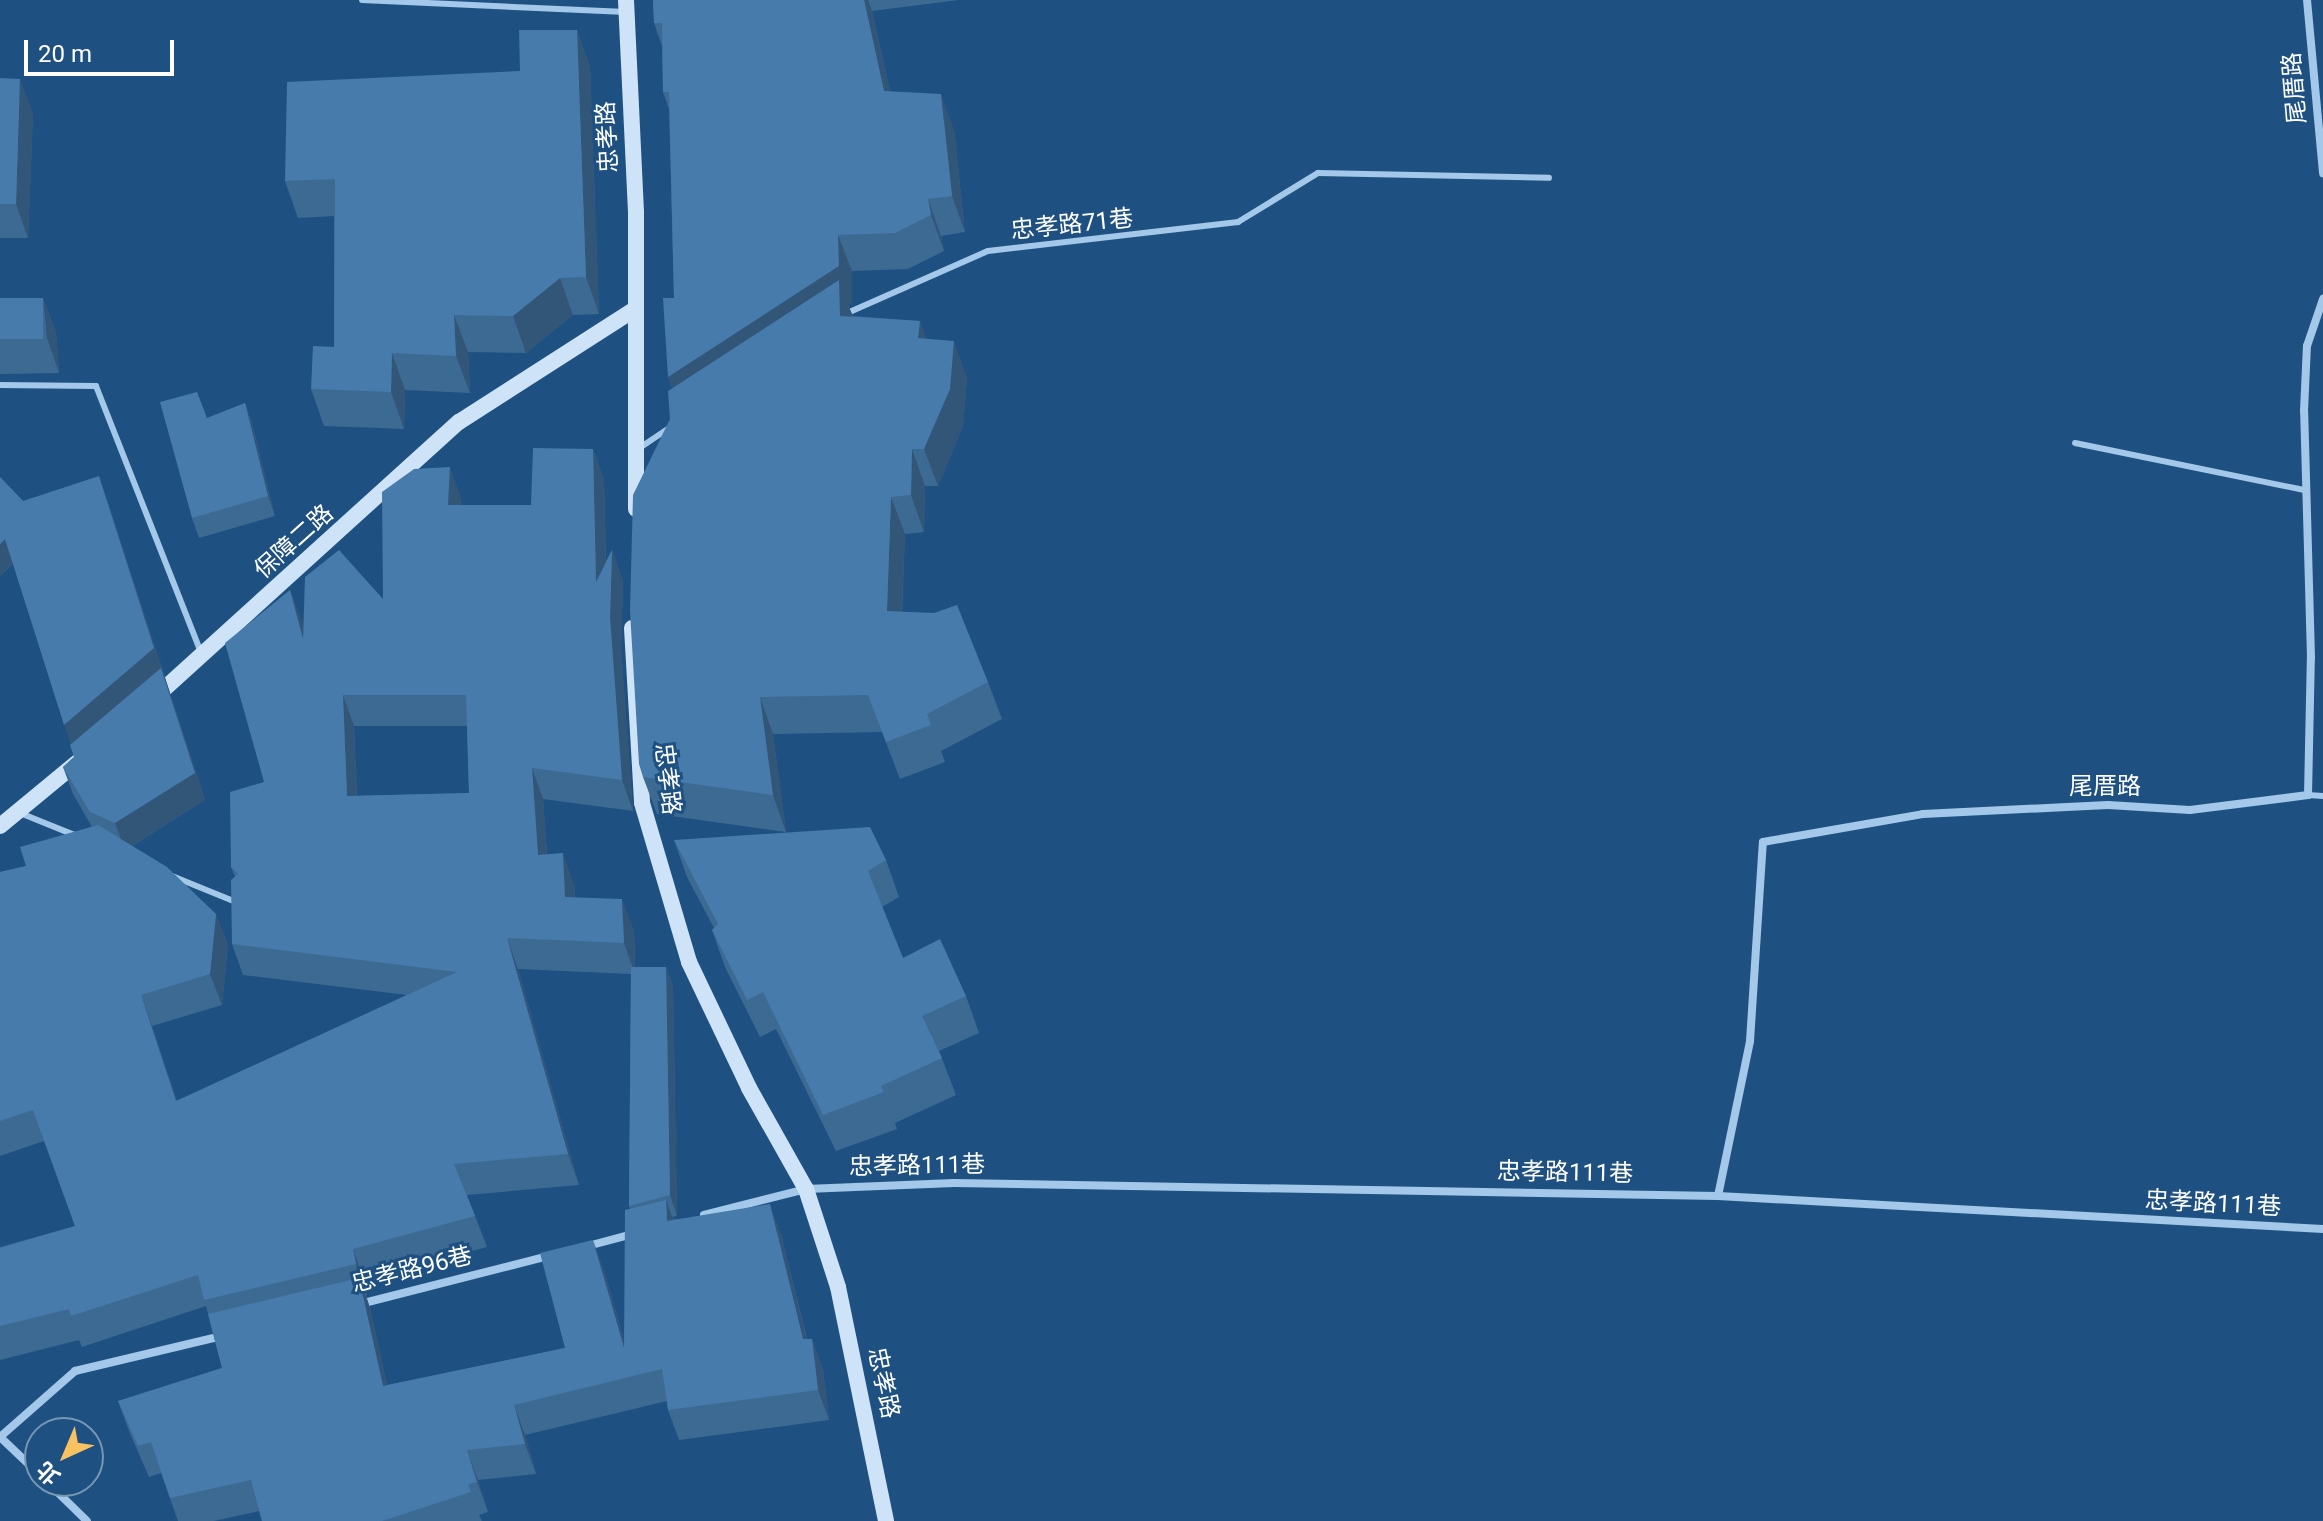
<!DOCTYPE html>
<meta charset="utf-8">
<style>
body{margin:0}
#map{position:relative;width:2323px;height:1521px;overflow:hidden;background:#1e5181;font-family:Roboto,"Noto Sans TC",sans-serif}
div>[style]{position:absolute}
.lane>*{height:6px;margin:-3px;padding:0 3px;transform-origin:3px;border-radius:3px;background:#a3c8e9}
.street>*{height:8px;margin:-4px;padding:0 4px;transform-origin:4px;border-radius:4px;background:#a3c8e9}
.secondary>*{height:16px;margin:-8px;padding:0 8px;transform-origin:8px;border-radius:8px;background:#cee3f7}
.wall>*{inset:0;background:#3c6a93}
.shaded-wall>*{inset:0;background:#315678}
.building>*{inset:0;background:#467bab;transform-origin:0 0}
span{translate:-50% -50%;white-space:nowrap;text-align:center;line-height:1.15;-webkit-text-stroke:6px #1e5181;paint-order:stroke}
.street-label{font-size:24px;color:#fff}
.north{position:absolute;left:24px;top:1417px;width:80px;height:80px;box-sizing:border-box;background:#1e5181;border:2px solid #7897b3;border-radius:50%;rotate:224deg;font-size:22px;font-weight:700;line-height:32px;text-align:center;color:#fff}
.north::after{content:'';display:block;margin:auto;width:28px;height:36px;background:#f8c161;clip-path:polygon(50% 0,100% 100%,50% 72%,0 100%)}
.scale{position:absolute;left:24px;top:40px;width:150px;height:36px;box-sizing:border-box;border:4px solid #fff;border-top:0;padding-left:10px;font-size:24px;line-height:28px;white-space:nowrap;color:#fff;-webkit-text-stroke:6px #1e5181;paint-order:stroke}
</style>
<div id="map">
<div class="lane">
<i style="left:362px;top:0;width:264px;rotate:2.6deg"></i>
<i style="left:845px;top:314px;width:156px;rotate:-23.8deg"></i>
<i style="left:988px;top:251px;width:252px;rotate:-6.6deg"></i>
<i style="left:1238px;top:222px;width:94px;rotate:-31.5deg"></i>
<i style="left:1318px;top:173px;width:231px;rotate:1.2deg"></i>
<i style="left:0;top:385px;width:96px;rotate:0.6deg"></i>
<i style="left:96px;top:386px;width:289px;rotate:68.5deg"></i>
<i style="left:2075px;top:443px;width:234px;rotate:11.6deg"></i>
<i style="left:638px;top:449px;width:36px;rotate:-34deg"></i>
<i style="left:2308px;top:795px;width:15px;rotate:4deg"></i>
<i style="left:20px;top:813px;width:61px;rotate:22deg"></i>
<i style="left:172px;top:876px;width:69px;rotate:22.1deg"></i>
</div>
<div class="street">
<i style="left:2307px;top:0;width:174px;rotate:84.7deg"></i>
<i style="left:1718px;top:1196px;width:158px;rotate:-78.3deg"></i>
<i style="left:1750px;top:1041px;width:199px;rotate:-86.3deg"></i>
<i style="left:1763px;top:842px;width:162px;rotate:-9.9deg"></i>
<i style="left:1923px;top:814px;width:185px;rotate:-2.8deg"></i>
<i style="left:2108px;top:805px;width:82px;rotate:3.5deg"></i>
<i style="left:2190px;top:810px;width:119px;rotate:-7.2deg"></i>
<i style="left:2308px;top:795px;width:138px;rotate:-88.8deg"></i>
<i style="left:2311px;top:657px;width:246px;rotate:-91.6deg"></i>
<i style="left:2304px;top:411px;width:65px;rotate:-87.4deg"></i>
<i style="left:2307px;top:346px;width:50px;rotate:-71.2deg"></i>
<i style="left:704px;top:1215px;width:105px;rotate:-14.3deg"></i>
<i style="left:806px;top:1189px;width:148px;rotate:-2.3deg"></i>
<i style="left:954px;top:1183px;width:764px;rotate:0.97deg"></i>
<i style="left:1718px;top:1196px;width:606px;rotate:3.12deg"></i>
<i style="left:584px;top:1247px;width:51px;rotate:-14.9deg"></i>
<i style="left:360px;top:1304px;width:198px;rotate:-14.3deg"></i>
<i style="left:0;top:1437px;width:100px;rotate:-41.3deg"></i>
<i style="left:75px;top:1371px;width:151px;rotate:-13.4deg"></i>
<i style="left:0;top:1437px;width:55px;rotate:43.5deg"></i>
<i style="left:46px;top:1481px;width:57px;rotate:44.3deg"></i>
</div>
<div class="secondary">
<i style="left:626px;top:0;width:212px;rotate:87.3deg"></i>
<i style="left:636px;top:212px;width:297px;rotate:90deg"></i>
<i style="left:632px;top:628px;width:175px;rotate:86.7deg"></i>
<i style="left:642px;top:803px;width:166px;rotate:73.5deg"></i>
<i style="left:689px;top:962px;width:140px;rotate:64.5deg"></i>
<i style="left:749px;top:1088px;width:116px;rotate:60.6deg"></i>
<i style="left:806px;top:1189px;width:103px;rotate:71.9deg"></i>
<i style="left:838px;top:1287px;width:239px;rotate:78.4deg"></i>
<i style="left:153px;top:699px;width:413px;rotate:-42.2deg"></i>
<i style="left:459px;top:422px;width:206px;rotate:-32.7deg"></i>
<i style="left:0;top:826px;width:104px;rotate:-39.5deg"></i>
</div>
<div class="wall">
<i style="clip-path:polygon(653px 0,959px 0,872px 11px,890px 91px,954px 130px,965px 232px,941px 236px,944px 251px,908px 269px,852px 271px,852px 302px,848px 305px,853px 316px,920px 321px,926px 339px,967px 378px,963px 426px,938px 486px,925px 486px,924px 532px,905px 534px,902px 612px,988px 682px,1002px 719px,941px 751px,945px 762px,900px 779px,882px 732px,773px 734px,786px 832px,657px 814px,643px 777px,670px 419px,672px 388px,668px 377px,674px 298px,669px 109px,663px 92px,662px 46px,654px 23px)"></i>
<i style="clip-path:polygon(577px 30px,590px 67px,599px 314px,573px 315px,526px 353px,468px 352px,470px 393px,405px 390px,404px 429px,324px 426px,311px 389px,334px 347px,334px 216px,298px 218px,285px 181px,520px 71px)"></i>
<i style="clip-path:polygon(0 78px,33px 113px,28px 238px,0 238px)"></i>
<i style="clip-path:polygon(0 298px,43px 298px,56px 333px,59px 373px,0 374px)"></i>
<i style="clip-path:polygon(245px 403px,252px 423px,275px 516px,199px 538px,192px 518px,207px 418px)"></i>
<i style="clip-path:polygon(evenodd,593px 449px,604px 480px,606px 561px,612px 550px,623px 581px,621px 649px,633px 811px,543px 799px,547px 854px,574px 884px,575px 898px,634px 930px,635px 967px,666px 967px,673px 987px,677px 1216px,672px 1217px,674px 1219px,781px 1234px,807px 1339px,812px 1339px,823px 1370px,829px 1420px,679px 1440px,668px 1410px,667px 1401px,525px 1435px,536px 1474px,478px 1480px,488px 1512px,479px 1515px,482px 1521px,262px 1521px,259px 1511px,214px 1521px,178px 1521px,161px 1473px,149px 1477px,129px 1431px,118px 1401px,222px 1368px,206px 1306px,82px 1347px,79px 1340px,0 1360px,0 1247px,75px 1226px,44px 1141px,0 1156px,0 872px,26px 866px,92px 827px,73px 794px,63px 767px,74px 757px,71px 744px,13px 563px,0 576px,0 477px,23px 501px,107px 500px,205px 800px,132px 846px,216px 914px,228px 945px,222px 1005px,152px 1026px,177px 1101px,407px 995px,243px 975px,232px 944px,235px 877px,231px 867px,264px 782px,290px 590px,303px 628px,383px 599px,461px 498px,461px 505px,531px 505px,593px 449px,354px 726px,467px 726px,469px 793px,357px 796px,354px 726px,593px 449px,518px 969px,631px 974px,629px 1206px,630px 1209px,624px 1340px,604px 1270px,565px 1348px,387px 1385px,370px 1308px,366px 1295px,367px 1295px,364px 1280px,487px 1247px,467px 1195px,579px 1185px,518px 969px)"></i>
<i style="clip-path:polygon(674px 840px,886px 860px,899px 897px,882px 907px,903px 958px,966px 996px,979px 1033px,939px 1051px,956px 1095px,895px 1123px,897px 1129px,836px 1151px,776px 1029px,760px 1037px,725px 967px,712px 930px,714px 928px,687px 877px)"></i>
</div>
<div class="shaded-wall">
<i style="clip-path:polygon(864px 0,868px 0,872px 11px,898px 127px,884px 91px)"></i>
<i style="clip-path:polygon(577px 30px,590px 67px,599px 314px,586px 277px)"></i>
<i style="clip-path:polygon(20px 79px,33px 113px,28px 238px,16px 204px)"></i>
<i style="clip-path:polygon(941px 94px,954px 130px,965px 232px,952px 196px)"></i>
<i style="clip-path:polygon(928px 199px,941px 236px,944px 251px,931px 215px)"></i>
<i style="clip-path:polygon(838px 235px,852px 271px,852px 302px,848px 305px,853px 317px,681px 414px,668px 377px)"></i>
<i style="clip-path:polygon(560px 278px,573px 315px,526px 353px,513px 316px)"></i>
<i style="clip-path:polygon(43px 298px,56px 333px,59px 373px,47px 338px)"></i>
<i style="clip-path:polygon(454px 315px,468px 352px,470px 393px,456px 356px)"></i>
<i style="clip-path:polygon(920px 321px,933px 358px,918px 338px)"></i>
<i style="clip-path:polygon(954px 341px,967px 378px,963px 426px,938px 486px,924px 449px)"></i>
<i style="clip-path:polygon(392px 353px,405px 390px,404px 429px,391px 392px)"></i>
<i style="clip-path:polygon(245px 403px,252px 423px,275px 516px,268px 496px)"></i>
<i style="clip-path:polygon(593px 449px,604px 480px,607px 613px,596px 582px)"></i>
<i style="clip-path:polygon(912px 449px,925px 486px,924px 532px,911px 495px)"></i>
<i style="clip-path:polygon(450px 467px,461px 498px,459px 536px,448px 505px)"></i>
<i style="clip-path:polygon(99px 476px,205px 800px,125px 850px,115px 823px,73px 749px,64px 725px)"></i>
<i style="clip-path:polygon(891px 497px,905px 534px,900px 648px,887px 611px)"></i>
<i style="clip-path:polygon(5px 539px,13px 562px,0 576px,0 544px)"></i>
<i style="clip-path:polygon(612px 550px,623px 581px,621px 649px,633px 811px,622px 780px,610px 618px)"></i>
<i style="clip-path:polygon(290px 590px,302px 621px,314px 670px,303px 639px)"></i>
<i style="clip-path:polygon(343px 695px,354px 726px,358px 827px,347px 796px)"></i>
<i style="clip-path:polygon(760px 697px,773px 734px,786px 832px,773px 795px)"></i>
<i style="clip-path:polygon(532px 768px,543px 799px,549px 885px,538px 855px)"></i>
<i style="clip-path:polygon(563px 853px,574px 884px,576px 928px,565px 897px)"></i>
<i style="clip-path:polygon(622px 899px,634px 930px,635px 974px,624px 943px)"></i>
<i style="clip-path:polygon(216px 914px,228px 945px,222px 1005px,210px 974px)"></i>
<i style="clip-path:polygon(507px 938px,518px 969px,579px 1185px,568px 1154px)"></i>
<i style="clip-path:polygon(666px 967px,673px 987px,677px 1216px,670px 1195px)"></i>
<i style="clip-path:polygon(141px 995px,152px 1026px,187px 1132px,176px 1101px)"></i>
<i style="clip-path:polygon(666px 1200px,677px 1230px,667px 1221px)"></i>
<i style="clip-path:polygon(770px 1204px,781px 1234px,814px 1370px,803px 1339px)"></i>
<i style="clip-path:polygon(593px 1240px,604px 1270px,635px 1379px,624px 1348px)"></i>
<i style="clip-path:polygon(353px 1249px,364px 1280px,367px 1295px,356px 1264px)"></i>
<i style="clip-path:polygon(359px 1278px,370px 1308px,394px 1416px,383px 1386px)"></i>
<i style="clip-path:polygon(812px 1339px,823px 1370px,829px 1420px,818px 1390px)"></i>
<i style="clip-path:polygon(514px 1405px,525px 1435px,536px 1474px,525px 1444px)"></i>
<i style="clip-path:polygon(467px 1450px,478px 1480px,488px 1512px,477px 1482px)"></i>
</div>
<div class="building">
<i style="clip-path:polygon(653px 0,864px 0,884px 91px,941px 94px,952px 196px,928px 199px,931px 215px,895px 233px,838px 235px,839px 266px,668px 377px,663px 298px,674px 298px,669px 92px,663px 92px,662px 23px,654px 23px)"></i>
<i style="clip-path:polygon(519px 30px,577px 30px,586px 277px,560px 278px,513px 316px,454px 315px,456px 356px,392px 353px,391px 392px,311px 389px,313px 346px,334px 347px,335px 179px,285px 181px,287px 82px,520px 71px)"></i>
<i style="clip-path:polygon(0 78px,20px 79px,16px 204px,0 204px)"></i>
<i style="clip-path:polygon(839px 280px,840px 316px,920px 321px,918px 338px,954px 341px,950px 389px,924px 449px,912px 449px,911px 495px,891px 497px,887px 611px,934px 613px,957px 605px,988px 682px,927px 714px,931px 725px,886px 742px,868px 695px,760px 697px,773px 795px,643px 777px,639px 764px,630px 611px,633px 495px,670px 419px,668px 391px)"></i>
<i style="left:0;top:298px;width:43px;height:41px"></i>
<i style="clip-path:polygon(197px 392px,207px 418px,245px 403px,268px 496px,192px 518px,160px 402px)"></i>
<i style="clip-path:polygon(evenodd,533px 448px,593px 449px,596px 582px,612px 550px,610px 618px,622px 780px,532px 768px,538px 855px,563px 853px,565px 897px,622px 899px,624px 943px,507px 938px,568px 1154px,454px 1164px,475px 1216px,353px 1249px,356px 1264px,204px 1300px,198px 1275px,71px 1316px,69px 1309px,0 1326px,0 1248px,75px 1226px,33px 1110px,0 1121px,0 872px,26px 866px,20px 847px,98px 825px,167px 867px,216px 914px,210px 974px,141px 995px,176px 1101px,457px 972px,232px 944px,231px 880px,238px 874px,231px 867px,230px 792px,264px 782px,225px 643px,290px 590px,303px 639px,305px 577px,339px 550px,383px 599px,382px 492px,414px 469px,450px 467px,448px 505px,531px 505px,533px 448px,343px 695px,466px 695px,469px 793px,347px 796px,343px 695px)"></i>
<i style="clip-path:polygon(99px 476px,154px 648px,64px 725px,5px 539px,0 544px,0 477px,23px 501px)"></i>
<i style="clip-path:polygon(161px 668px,195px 773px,115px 823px,90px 812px,63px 767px,74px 757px,70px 745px)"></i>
<i style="clip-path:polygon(870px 827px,886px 860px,868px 871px,903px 958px,940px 939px,966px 996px,922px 1016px,942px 1058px,881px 1086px,884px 1092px,823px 1115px,763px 992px,747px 1000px,712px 930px,718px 924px,674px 840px)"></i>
<i style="clip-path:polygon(631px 967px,666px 967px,670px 1195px,629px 1206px)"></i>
<i style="clip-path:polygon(666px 1200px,667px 1221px,770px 1204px,803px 1339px,812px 1339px,818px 1390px,668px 1410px,662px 1369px,514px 1405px,525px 1444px,467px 1450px,477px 1482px,468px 1484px,471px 1492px,382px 1521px,262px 1521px,251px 1480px,170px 1498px,151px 1442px,138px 1446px,118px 1401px,222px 1368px,208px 1314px,359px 1278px,383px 1386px,565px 1348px,540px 1253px,593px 1240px,624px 1348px,625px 1210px)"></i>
</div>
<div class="street-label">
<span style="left:2295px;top:88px;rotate:-95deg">尾厝路</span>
<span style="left:608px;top:137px;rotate:-93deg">忠孝路</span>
<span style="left:1072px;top:225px;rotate:-6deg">忠孝路71巷</span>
<span style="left:294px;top:542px;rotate:-42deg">保障二路</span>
<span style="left:667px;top:779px;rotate:83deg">忠孝路</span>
<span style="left:2105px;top:787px">尾厝路</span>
<span style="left:917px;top:1166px;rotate:-1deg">忠孝路111巷</span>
<span style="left:1565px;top:1173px;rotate:1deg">忠孝路111巷</span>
<span style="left:2213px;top:1204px;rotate:3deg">忠孝路111巷</span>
<span style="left:412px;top:1270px;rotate:-14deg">忠孝路96巷</span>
<span style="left:883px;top:1383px;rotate:78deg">忠孝路</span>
</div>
<div class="north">北</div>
<div class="scale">20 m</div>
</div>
